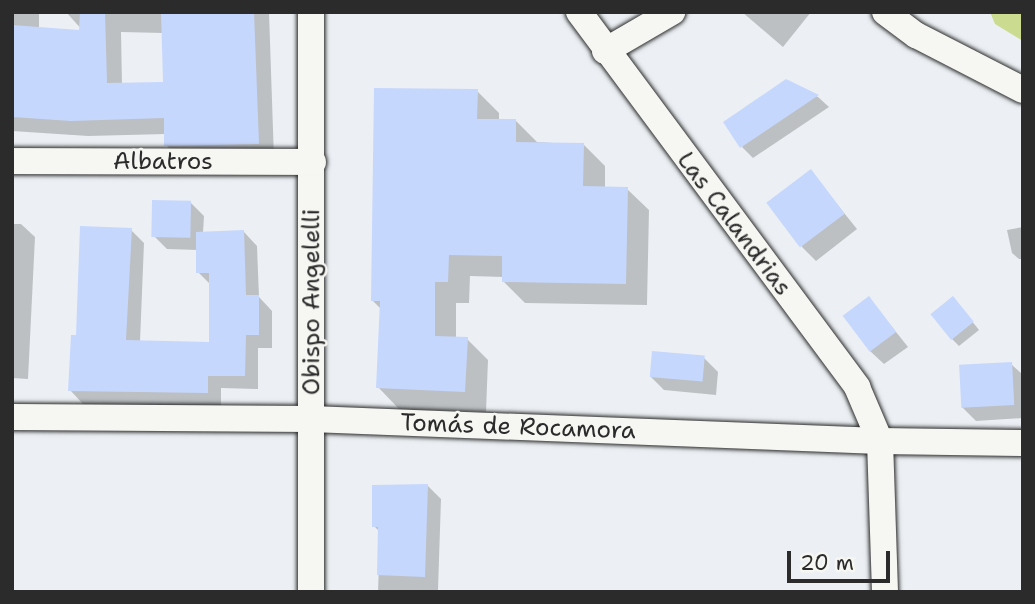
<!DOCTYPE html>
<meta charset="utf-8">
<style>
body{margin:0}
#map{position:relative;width:1035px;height:604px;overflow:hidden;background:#ecf0f4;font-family:"Shantell Sans",sans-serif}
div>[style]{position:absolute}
.green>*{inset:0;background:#cbdc90}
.shadow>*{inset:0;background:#0003}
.building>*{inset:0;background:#c6d7fd;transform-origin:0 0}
.roads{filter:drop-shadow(0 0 2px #2b2b2b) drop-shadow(0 0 2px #2b2b2b)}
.minor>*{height:26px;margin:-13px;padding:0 13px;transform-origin:13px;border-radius:13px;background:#f6f6f2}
span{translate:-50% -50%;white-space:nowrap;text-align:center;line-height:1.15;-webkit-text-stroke:5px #f6f6f2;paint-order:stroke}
.street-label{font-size:24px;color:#2b2b2b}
.frame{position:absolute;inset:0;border:14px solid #2b2b2b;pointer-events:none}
.scale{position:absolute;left:787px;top:551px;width:103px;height:32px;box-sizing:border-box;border:4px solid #2b2b2b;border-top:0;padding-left:9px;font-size:21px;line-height:24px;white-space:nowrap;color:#2b2b2b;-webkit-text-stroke:5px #f6f6f2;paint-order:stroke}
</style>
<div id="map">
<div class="green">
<i style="clip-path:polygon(990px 12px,1023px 12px,1023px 41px,995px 24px)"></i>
</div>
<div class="shadow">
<i style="clip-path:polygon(evenodd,12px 12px,39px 12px,39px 29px,84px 32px,66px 12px,269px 12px,274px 159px,182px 161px,166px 145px,166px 134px,88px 136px,12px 131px,12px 12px,121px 32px,163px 33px,164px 84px,122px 84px,121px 32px)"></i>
<i style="clip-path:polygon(742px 12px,811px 12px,783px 47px)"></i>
<i style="clip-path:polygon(786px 81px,818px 97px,829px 107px,753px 158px,742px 147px)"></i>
<i style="clip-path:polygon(477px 91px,499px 113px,499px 121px,516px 121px,537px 142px,584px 145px,605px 166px,605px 189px,627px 189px,649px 210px,647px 305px,525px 303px,504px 282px,504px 277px,470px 276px,469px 303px,456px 303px,456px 338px,467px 339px,488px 360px,486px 412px,399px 409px,378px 387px,381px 309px,372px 300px)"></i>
<i style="clip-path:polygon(811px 172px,857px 229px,816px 261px,802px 247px)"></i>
<i style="clip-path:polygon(190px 202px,204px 216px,203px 233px,244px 232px,257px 246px,259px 297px,272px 311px,272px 348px,258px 348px,258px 389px,221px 388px,221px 406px,83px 404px,70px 390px,78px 337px,131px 230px,144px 243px,140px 342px,210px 344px,211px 285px,198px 272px,198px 250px,167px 249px,154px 236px)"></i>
<i style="clip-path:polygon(12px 224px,21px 224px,35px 237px,28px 379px,12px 378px)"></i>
<i style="clip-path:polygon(1023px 227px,1023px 259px,1019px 259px,1012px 253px,1007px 230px)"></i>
<i style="clip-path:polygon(869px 298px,908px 347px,884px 364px,870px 351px)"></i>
<i style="clip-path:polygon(959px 305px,979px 330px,959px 346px,952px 339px)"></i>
<i style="clip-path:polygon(704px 358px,718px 372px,716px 395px,664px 390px,650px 376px)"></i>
<i style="clip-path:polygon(1011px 364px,1023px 375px,1023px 418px,976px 421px,962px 407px)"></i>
<i style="clip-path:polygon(428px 486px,441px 499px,438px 590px,378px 592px,380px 532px,374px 526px)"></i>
</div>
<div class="building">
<i style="clip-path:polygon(80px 12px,105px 12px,107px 83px,163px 82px,161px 12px,254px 12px,259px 144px,164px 146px,164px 118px,71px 121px,12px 117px,12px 25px,79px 30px)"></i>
<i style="clip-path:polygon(786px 79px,819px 95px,740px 148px,723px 122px)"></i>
<i style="clip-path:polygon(374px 88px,478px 89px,477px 119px,516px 119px,516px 142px,584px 143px,583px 186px,628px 187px,626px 284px,502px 282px,502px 256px,449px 255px,448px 282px,435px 282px,435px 336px,468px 337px,465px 392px,376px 388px,380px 301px,371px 301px)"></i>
<i style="left:811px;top:169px;width:56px;height:56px;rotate:53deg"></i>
<i style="left:152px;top:200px;width:39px;height:37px;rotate:1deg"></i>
<i style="clip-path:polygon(80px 226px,132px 228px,126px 340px,209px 342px,209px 273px,196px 273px,196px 232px,244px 230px,246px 295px,259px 295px,259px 335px,246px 335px,245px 376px,208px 376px,208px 393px,68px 391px,71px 335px,76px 335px)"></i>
<i style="left:869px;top:296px;width:45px;height:33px;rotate:53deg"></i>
<i style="left:953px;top:296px;width:33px;height:29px;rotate:51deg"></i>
<i style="left:652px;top:351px;width:53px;height:26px;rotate:5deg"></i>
<i style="left:1012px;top:362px;width:43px;height:53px;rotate:87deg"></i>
<i style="clip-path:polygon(428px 484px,425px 577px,377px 575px,378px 527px,372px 527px,372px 485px)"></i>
</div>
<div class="roads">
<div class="minor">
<i style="left:311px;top:12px;width:580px;rotate:90deg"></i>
<i style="left:579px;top:12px;width:467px;rotate:53.4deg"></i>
<i style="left:857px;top:387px;width:59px;rotate:66.9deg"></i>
<i style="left:880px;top:441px;width:151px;rotate:88.1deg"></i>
<i style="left:885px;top:12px;width:39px;rotate:37deg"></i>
<i style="left:916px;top:35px;width:120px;rotate:27.2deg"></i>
<i style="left:605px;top:51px;width:78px;rotate:-30.2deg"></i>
<i style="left:12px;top:161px;width:301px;rotate:0.2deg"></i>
<i style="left:12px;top:417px;width:299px;rotate:0.4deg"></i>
<i style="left:311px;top:419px;width:569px;rotate:2.21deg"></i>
<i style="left:880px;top:441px;width:143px;rotate:0.8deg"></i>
</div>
</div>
<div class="street-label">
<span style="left:163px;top:162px">Albatros</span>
<span style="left:734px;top:224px;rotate:53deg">Las Calandrias</span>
<span style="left:312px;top:302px;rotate:-90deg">Obispo Angelelli</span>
<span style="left:518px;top:427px;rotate:2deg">Tomás de Rocamora</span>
</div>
<div class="frame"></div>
<div class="scale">20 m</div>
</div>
